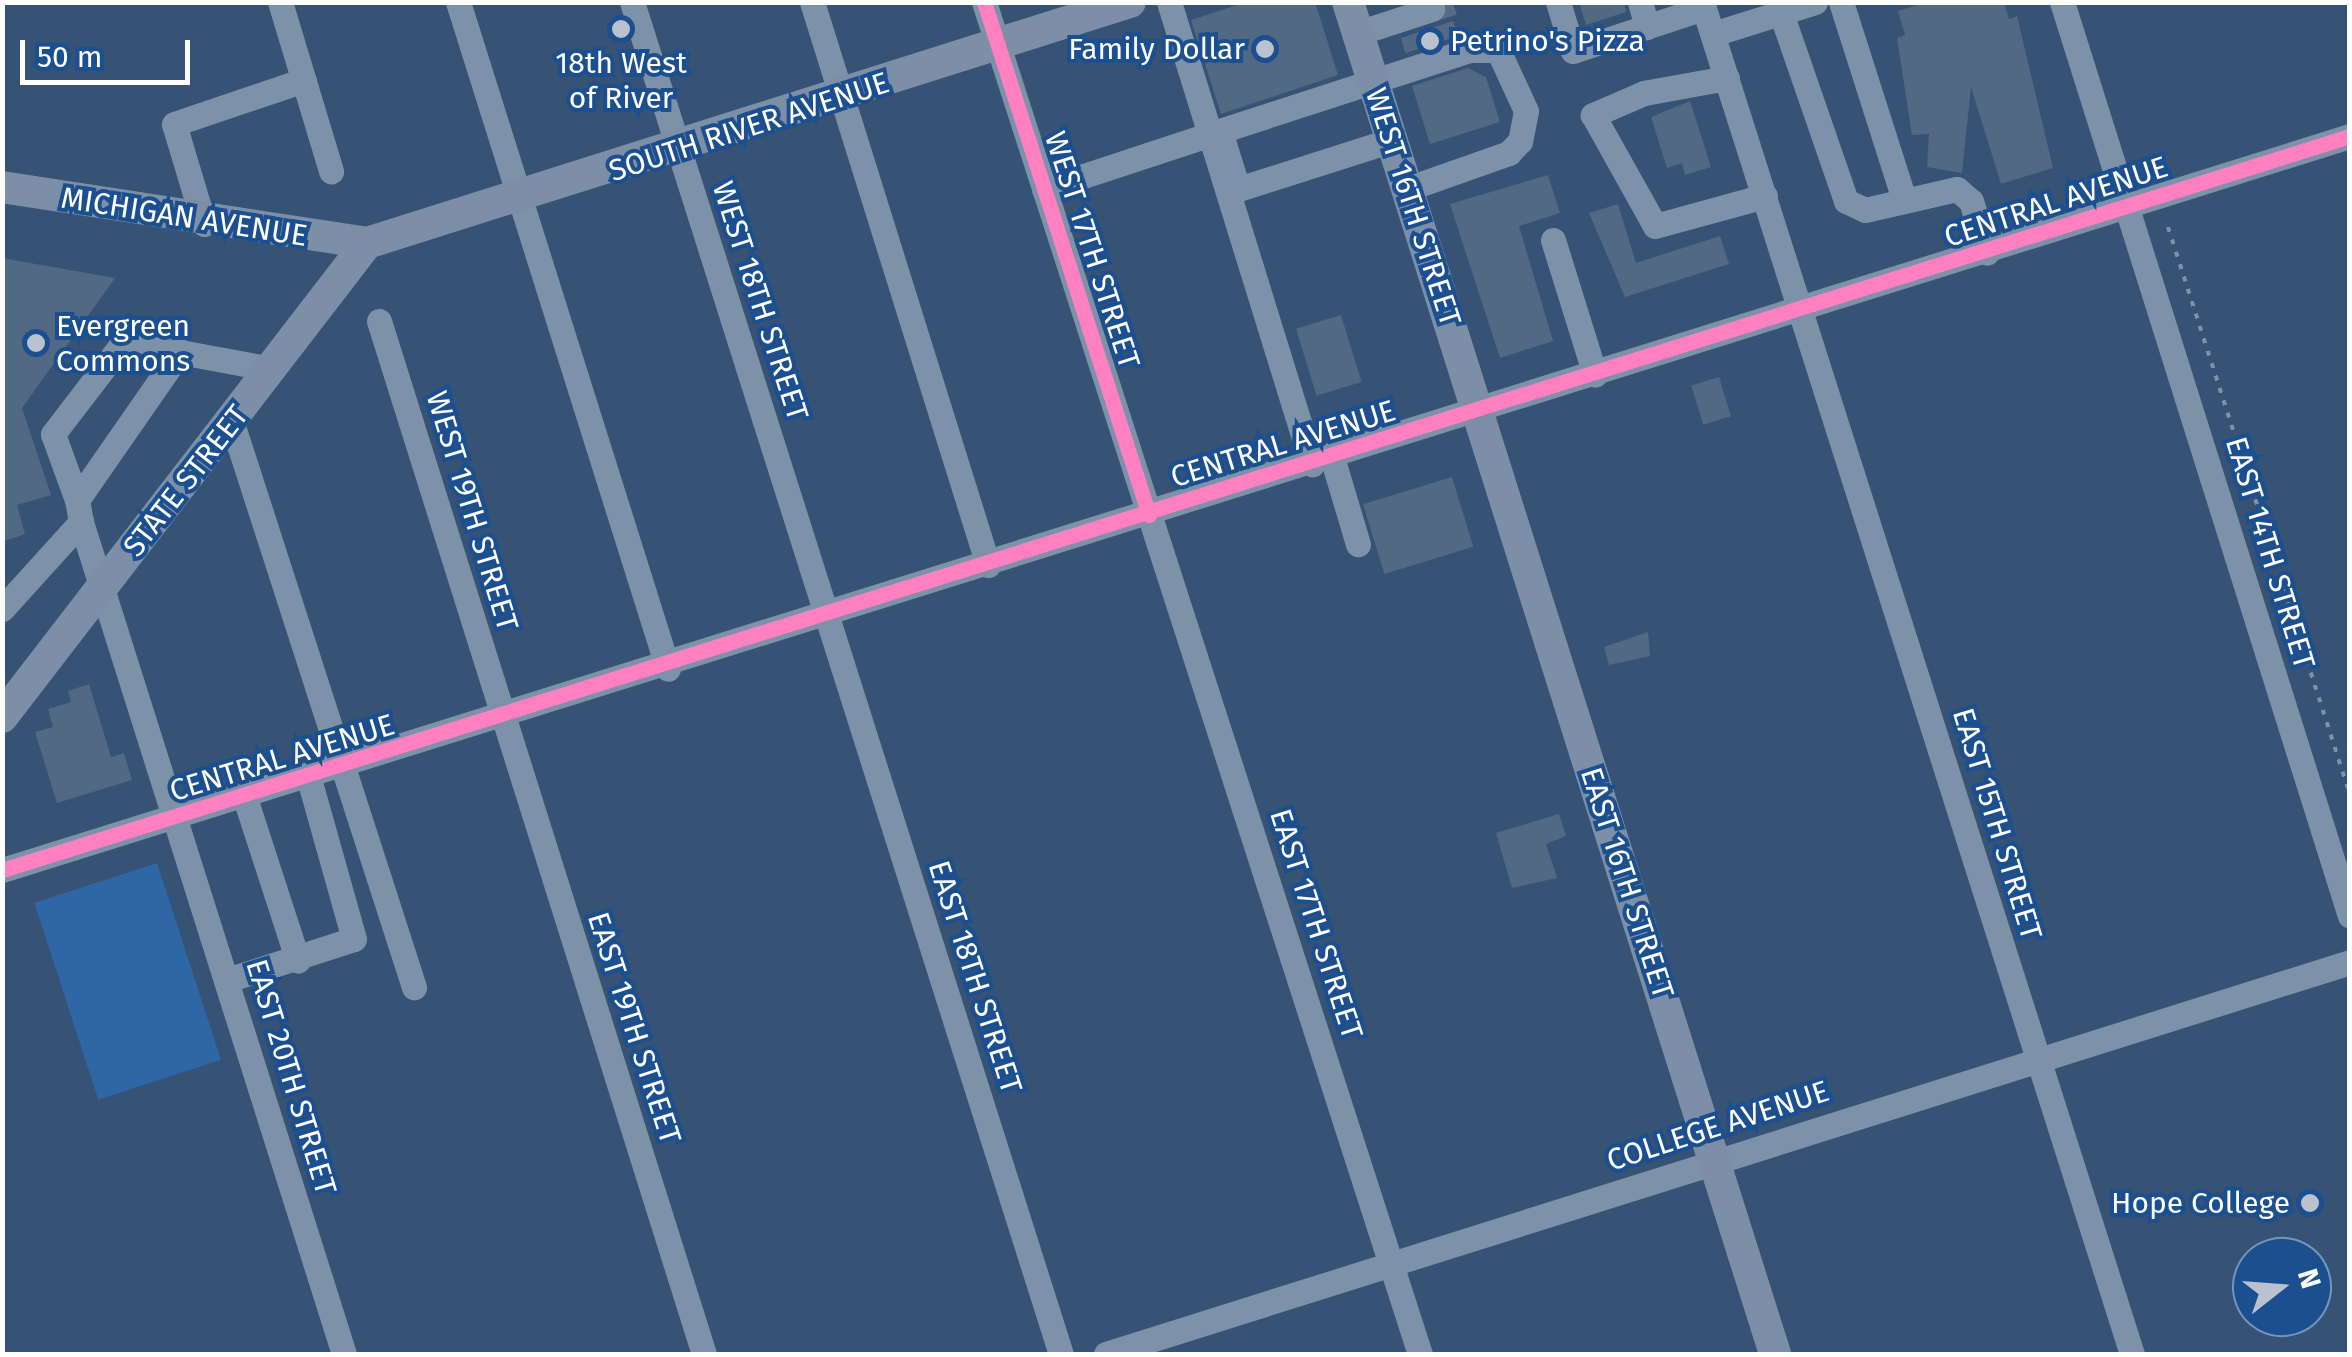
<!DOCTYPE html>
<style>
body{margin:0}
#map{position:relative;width:2352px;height:1357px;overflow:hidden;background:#365274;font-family:"Fira Sans",sans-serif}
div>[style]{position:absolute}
.green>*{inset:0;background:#2f66a5;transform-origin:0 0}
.building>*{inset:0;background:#526984;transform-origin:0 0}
.minor-tunnel>*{height:25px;margin-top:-12.5px;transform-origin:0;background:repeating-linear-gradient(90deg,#546c89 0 25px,transparent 0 37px)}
.path>*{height:4px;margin-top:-2px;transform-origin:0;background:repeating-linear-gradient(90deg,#7d92a8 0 5px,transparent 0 13px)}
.minor>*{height:25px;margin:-12.5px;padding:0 12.5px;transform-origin:12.5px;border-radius:12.5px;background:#7d92a8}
.major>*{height:32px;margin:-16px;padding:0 16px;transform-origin:16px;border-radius:16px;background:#7d8ea7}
.cycleway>*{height:15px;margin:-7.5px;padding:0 7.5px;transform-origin:7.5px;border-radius:7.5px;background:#ff80c0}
.dots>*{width:28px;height:28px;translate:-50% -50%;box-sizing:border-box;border:5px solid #1b4f8f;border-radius:50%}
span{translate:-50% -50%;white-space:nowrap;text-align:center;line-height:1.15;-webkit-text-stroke:8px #1b4f8f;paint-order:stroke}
.poi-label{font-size:30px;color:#fff}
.left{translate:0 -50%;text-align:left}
.right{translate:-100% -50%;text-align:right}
.street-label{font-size:30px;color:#fff}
.frame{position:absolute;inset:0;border:5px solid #fff;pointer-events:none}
.north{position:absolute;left:2232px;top:1237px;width:100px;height:100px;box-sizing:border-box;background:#1b4f8f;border:2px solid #7695bc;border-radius:50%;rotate:73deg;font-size:28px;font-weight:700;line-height:40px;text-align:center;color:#fff}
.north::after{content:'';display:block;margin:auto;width:35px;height:45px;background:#b9c2ce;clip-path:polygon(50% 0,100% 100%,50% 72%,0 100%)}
.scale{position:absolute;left:20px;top:40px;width:170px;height:45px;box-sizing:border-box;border:5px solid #fff;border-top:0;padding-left:12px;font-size:30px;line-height:35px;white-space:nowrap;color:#fff;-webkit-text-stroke:8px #1b4f8f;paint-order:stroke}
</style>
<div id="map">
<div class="green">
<i style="left:157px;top:863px;width:207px;height:129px;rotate:72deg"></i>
</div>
<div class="building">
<i style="clip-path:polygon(1246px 2px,1315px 2px,1338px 75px,1221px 114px,1191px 20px)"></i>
<i style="clip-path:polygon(1579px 2px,1624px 2px,1626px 12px,1586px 25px)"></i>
<i style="clip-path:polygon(1927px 2px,2004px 2px,2009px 19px,2017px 16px,2053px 168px,2001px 184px,1971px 87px,1962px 173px,1927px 167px,1929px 134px,1912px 135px,1897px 38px,1905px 35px,1898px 11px)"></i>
<i style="left:1453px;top:21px;width:16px;height:55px;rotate:72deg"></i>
<i style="clip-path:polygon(1468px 68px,1486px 77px,1500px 122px,1430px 144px,1412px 86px)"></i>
<i style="clip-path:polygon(1690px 101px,1711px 167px,1685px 175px,1682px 163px,1667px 168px,1651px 117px)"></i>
<i style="clip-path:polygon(1548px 175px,1560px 213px,1519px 226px,1553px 341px,1500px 358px,1450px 204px)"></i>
<i style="clip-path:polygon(1618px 204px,1636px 263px,1720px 236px,1729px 264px,1625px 297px,1589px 213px)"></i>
<i style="clip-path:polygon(2px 258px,115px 278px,22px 408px,51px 495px,17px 505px,25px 534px,2px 542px)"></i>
<i style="left:1341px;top:315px;width:70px;height:47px;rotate:73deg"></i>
<i style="left:1719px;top:377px;width:41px;height:29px;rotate:73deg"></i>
<i style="left:1452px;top:477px;width:73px;height:93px;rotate:73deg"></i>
<i style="clip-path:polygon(1648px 632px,1650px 656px,1609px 665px,1604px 647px)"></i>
<i style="clip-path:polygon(89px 684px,111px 757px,124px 753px,132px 780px,57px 803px,35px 732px,53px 727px,48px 709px,71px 702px,68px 691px)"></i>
<i style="clip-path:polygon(1559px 814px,1566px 836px,1546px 844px,1557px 878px,1512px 888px,1496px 833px)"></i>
</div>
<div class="minor-tunnel">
<i style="left:1432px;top:9px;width:22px;rotate:-18deg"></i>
</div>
<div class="path">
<i style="left:2168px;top:227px;width:596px;rotate:72.23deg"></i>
</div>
<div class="minor">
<i style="left:280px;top:2px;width:177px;rotate:73.2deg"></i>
<i style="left:458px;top:2px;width:699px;rotate:72.52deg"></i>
<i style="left:632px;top:2px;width:1418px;rotate:72.4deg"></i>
<i style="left:812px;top:2px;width:590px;rotate:72.64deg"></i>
<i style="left:984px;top:2px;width:1421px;rotate:72.13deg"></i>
<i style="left:1169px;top:2px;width:484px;rotate:72.8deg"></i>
<i style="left:1558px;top:2px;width:51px;rotate:73deg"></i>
<i style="left:1573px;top:51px;width:138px;rotate:-18.2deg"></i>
<i style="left:1640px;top:2px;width:26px;rotate:74deg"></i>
<i style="left:1702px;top:2px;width:1419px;rotate:72.36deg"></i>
<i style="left:1841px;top:2px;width:208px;rotate:72.3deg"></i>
<i style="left:2062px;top:2px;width:958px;rotate:72.51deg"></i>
<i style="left:1781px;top:13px;width:199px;rotate:70.9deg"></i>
<i style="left:1846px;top:201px;width:21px;rotate:25deg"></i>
<i style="left:1865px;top:210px;width:94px;rotate:-12.9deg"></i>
<i style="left:1957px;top:189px;width:18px;rotate:41deg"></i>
<i style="left:1971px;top:201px;width:54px;rotate:72.9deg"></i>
<i style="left:1358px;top:33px;width:78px;rotate:-18deg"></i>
<i style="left:1713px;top:34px;width:107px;rotate:-17.4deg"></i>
<i style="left:1727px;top:78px;width:84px;rotate:169.8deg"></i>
<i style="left:1644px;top:93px;width:56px;rotate:156.7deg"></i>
<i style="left:1593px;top:115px;width:127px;rotate:60.8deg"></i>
<i style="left:1655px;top:226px;width:114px;rotate:-15.3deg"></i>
<i style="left:1392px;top:140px;width:162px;rotate:162.3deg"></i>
<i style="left:1238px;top:189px;width:61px;rotate:-107.2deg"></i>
<i style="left:1220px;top:131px;width:262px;rotate:-18deg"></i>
<i style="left:1469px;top:50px;width:29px"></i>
<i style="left:1498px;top:50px;width:67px;rotate:65.3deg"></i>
<i style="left:1526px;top:111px;width:31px;rotate:101deg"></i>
<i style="left:1520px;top:141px;width:16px;rotate:133deg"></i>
<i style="left:1509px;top:153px;width:108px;rotate:160.6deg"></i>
<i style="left:1044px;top:189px;width:185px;rotate:-18.2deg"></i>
<i style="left:204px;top:224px;width:104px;rotate:-106.7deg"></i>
<i style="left:174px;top:124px;width:137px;rotate:-18.7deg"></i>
<i style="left:1553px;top:240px;width:141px;rotate:72.7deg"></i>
<i style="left:379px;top:321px;width:1083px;rotate:72.54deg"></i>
<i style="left:232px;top:423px;width:593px;rotate:72.12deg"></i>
<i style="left:1332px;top:457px;width:91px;rotate:73.4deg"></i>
<i style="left:77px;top:500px;width:70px;rotate:-110deg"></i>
<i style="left:53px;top:434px;width:118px;rotate:-52.5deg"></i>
<i style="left:125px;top:340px;width:45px;rotate:2.5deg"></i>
<i style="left:170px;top:342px;width:14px;rotate:45deg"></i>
<i style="left:81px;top:522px;width:873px;rotate:72.46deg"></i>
<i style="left:2px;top:609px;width:118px;rotate:-47.8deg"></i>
<i style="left:81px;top:522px;width:22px;rotate:-100deg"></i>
<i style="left:77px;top:500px;width:180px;rotate:-55.2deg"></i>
<i style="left:180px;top:352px;width:94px;rotate:10.5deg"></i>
<i style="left:245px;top:798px;width:171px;rotate:72deg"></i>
<i style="left:2px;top:870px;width:2460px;rotate:-17.36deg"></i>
<i style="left:227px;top:980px;width:133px;rotate:-17.9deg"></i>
<i style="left:354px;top:939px;width:166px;rotate:-105.7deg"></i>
<i style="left:1106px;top:1354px;width:1304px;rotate:-17.49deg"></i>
</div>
<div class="major">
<i style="left:1348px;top:2px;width:1418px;rotate:72.47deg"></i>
<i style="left:2px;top:187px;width:369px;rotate:8.7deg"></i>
<i style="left:367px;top:243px;width:800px;rotate:-17.53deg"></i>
<i style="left:2px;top:717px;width:598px;rotate:-52.4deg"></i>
</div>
<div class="cycleway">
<i style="left:984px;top:2px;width:539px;rotate:72.17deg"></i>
<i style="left:2px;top:870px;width:2460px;rotate:-17.36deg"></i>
</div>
<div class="dots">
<i style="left:621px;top:29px;background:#b9c2ce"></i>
<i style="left:1430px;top:41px;background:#b9c2ce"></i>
<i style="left:1265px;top:49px;background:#b9c2ce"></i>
<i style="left:36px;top:343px;background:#b9c2ce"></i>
<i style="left:2310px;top:1203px;background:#b9c2ce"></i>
</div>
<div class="poi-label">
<span class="left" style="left:1450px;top:41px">Petrino's Pizza</span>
<span class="right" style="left:1245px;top:49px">Family Dollar</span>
<span style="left:621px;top:80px">18th West<br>of River</span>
<span class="left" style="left:56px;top:343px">Evergreen<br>Commons</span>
<span class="right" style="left:2290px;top:1203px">Hope College</span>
</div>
<div class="street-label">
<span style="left:749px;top:127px;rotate:-18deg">SOUTH RIVER AVENUE</span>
<span style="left:2056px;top:202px;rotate:-18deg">CENTRAL AVENUE</span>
<span style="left:1413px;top:207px;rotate:72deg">WEST 16TH STREET</span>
<span style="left:184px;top:217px;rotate:9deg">MICHIGAN AVENUE</span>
<span style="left:1092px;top:250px;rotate:72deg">WEST 17TH STREET</span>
<span style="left:760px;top:301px;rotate:72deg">WEST 18TH STREET</span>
<span style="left:1283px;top:444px;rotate:-17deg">CENTRAL AVENUE</span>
<span style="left:186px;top:481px;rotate:-52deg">STATE STREET</span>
<span style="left:472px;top:511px;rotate:73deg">WEST 19TH STREET</span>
<span style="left:2270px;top:553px;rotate:73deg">EAST 14TH STREET</span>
<span style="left:282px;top:758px;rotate:-17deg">CENTRAL AVENUE</span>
<span style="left:1997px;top:824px;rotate:73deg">EAST 15TH STREET</span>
<span style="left:1627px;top:883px;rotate:72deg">EAST 16TH STREET</span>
<span style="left:1316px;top:924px;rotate:72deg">EAST 17TH STREET</span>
<span style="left:975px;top:977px;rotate:72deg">EAST 18TH STREET</span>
<span style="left:634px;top:1028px;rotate:72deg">EAST 19TH STREET</span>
<span style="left:291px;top:1077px;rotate:73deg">EAST 20TH STREET</span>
<span style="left:1718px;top:1126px;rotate:-18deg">COLLEGE AVENUE</span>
</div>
<div class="frame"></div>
<div class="north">N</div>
<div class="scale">50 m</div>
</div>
